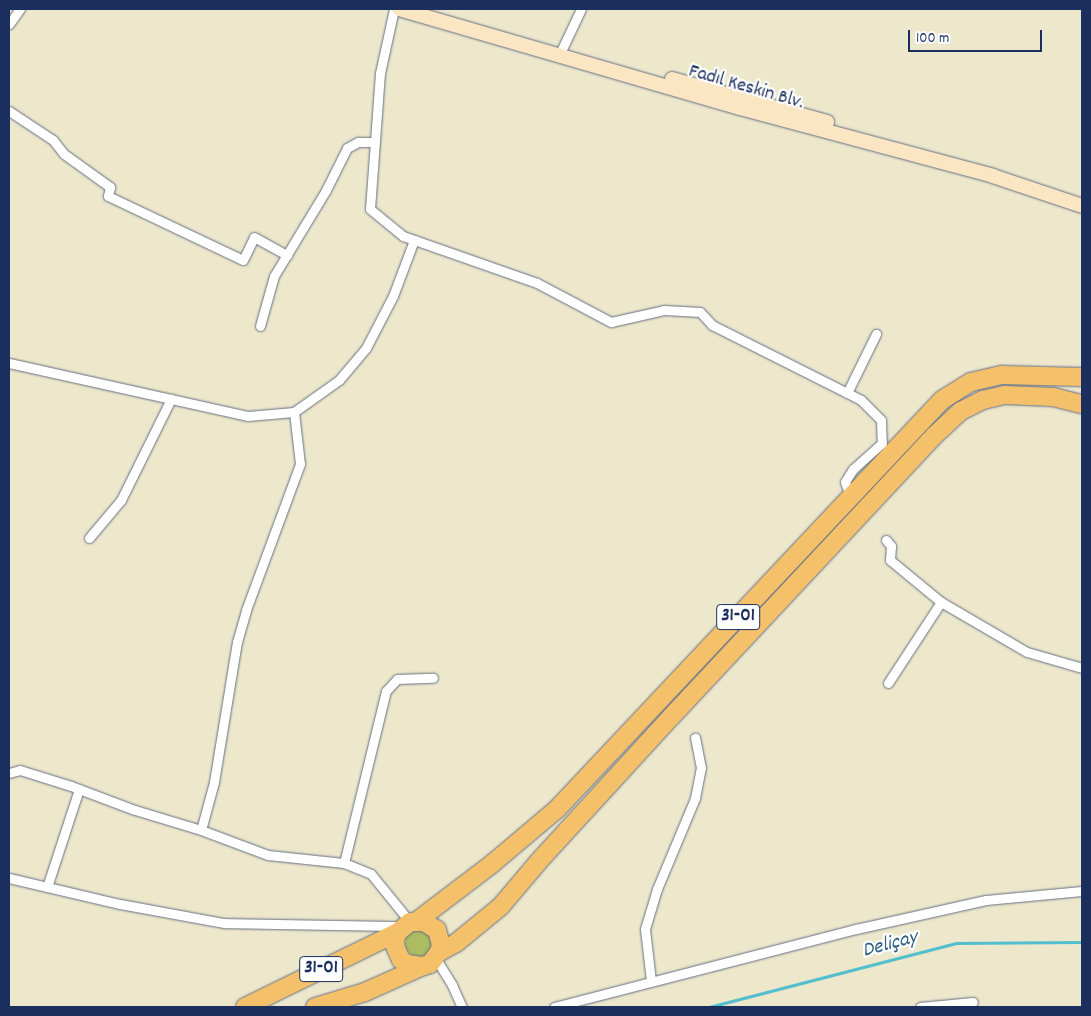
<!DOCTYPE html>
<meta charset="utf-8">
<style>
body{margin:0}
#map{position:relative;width:1091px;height:1016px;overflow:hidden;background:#ede7cb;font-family:Dekko,sans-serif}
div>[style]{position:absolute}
.green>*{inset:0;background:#abbd60}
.round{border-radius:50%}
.stream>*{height:2.5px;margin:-1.25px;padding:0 1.25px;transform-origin:1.25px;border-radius:1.25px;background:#53bfce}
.roads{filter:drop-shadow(0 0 1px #646f84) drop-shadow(0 0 1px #646f84)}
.street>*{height:9px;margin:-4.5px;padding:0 4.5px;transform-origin:4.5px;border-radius:4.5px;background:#fff}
.secondary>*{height:14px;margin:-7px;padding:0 7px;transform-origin:7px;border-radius:7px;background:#fbe6c3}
.highway>*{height:18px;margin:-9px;padding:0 9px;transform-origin:9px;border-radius:9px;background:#f4c16a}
span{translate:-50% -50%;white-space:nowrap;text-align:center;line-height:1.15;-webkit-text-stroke:4.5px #fff;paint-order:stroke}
.shield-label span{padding:1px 4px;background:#fff;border:1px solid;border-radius:4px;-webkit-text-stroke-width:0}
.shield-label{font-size:19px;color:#1b2f5e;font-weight:700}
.street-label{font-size:20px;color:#1b2f5e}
.water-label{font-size:21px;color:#2f6185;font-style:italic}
.frame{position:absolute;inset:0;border:10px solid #1b2f5e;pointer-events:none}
.scale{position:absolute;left:908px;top:30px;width:134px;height:22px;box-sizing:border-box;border:2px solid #1b2f5e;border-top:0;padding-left:6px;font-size:15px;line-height:18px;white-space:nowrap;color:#1b2f5e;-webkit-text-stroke:4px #fff;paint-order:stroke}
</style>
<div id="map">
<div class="green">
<i class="round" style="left:405px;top:929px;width:28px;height:28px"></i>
</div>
<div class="stream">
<i style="left:709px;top:1007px;width:256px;rotate:-14.5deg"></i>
<i style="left:957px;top:943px;width:125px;rotate:-0.5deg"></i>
</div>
<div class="roads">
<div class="street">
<i style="left:394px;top:9px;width:66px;rotate:102.3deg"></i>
<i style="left:380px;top:73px;width:136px;rotate:94.2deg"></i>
<i style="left:370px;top:209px;width:43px;rotate:39.3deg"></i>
<i style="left:403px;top:236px;width:142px;rotate:19.3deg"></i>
<i style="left:537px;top:283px;width:84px;rotate:27.8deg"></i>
<i style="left:611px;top:322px;width:54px;rotate:-12.8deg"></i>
<i style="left:664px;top:310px;width:36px;rotate:3deg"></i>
<i style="left:700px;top:312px;width:18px;rotate:47deg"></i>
<i style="left:712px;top:325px;width:167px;rotate:26.7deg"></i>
<i style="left:861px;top:400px;width:28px;rotate:45deg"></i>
<i style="left:881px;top:420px;width:23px;rotate:88deg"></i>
<i style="left:882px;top:443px;width:39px;rotate:138deg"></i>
<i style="left:853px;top:469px;width:15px;rotate:122deg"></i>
<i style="left:845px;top:482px;width:15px;rotate:70deg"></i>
<i style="left:9px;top:24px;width:19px;rotate:-54deg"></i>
<i style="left:562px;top:49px;width:44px;rotate:-64.6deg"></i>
<i style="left:9px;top:111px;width:53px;rotate:33.4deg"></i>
<i style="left:53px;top:140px;width:18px;rotate:52deg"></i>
<i style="left:64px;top:154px;width:57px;rotate:35.7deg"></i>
<i style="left:110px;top:187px;width:9px;rotate:103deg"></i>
<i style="left:108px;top:196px;width:149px;rotate:25.4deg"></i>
<i style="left:243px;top:260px;width:25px;rotate:-64deg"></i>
<i style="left:254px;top:237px;width:38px;rotate:29deg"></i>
<i style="left:260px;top:326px;width:52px;rotate:-74.4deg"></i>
<i style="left:274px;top:276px;width:100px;rotate:-58.8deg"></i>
<i style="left:326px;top:190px;width:47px;rotate:-63.4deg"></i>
<i style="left:347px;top:148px;width:13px;rotate:-29deg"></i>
<i style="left:358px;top:142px;width:16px"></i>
<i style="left:9px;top:363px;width:245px;rotate:12.5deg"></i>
<i style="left:248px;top:416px;width:46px;rotate:-5deg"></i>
<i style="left:294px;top:412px;width:55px;rotate:-35.4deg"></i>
<i style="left:339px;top:380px;width:42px;rotate:-49.8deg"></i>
<i style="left:366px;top:348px;width:59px;rotate:-62.6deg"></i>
<i style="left:393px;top:296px;width:60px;rotate:-69.4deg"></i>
<i style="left:847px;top:393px;width:66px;rotate:-63.8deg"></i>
<i style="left:89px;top:538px;width:50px;rotate:-49.9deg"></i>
<i style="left:121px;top:500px;width:113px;rotate:-63.7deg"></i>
<i style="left:886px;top:540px;width:8px;rotate:50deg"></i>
<i style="left:891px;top:546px;width:14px;rotate:94deg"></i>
<i style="left:890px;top:560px;width:66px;rotate:39.5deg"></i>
<i style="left:888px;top:683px;width:97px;rotate:-56.8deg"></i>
<i style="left:941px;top:602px;width:99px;rotate:30.2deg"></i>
<i style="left:1027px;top:652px;width:57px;rotate:16.2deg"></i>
<i style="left:9px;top:773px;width:11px;rotate:-15deg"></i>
<i style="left:20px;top:770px;width:53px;rotate:17.4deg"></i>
<i style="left:71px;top:786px;width:68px;rotate:20.6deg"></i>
<i style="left:135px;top:810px;width:69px;rotate:16.9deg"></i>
<i style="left:201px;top:830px;width:72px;rotate:20.5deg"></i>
<i style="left:268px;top:855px;width:76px;rotate:6deg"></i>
<i style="left:344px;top:863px;width:29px;rotate:22deg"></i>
<i style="left:371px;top:874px;width:62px;rotate:50.9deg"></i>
<i style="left:201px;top:830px;width:50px;rotate:-74.8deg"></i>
<i style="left:214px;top:782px;width:142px;rotate:-80.7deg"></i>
<i style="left:237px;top:642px;width:33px;rotate:-74deg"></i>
<i style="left:246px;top:610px;width:156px;rotate:-69.7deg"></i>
<i style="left:300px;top:464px;width:52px;rotate:-96.6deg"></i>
<i style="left:344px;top:863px;width:177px;rotate:-76.3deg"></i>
<i style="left:386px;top:691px;width:16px;rotate:-47deg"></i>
<i style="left:397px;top:679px;width:36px;rotate:-2deg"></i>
<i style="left:9px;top:878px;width:114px;rotate:13.2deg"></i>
<i style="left:120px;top:904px;width:106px;rotate:10.4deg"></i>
<i style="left:224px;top:923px;width:179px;rotate:1deg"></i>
<i style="left:47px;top:887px;width:103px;rotate:-71.9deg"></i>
<i style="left:436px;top:959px;width:31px;rotate:58deg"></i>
<i style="left:452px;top:985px;width:24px;rotate:66deg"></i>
<i style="left:651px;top:981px;width:52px;rotate:-96.6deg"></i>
<i style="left:645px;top:929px;width:42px;rotate:-73.3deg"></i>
<i style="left:657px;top:889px;width:99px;rotate:-67.3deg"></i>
<i style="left:695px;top:798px;width:31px;rotate:-79deg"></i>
<i style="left:701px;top:768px;width:31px;rotate:-101deg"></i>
<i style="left:554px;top:1007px;width:312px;rotate:-14.5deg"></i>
<i style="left:856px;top:929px;width:133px;rotate:-12.6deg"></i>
<i style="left:986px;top:900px;width:96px;rotate:-5.4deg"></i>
<i style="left:920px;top:1007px;width:53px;rotate:-5.4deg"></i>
</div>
<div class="secondary">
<i style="left:399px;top:9px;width:355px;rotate:16.2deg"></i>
<i style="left:740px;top:108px;width:262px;rotate:15deg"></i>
<i style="left:993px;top:176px;width:94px;rotate:18.6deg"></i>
<i style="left:672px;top:79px;width:161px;rotate:15.5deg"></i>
</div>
<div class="highway">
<i style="left:417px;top:921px;width:96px;rotate:-37.3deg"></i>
<i style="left:493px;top:863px;width:84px;rotate:-40.2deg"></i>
<i style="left:557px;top:809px;width:562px;rotate:-46.73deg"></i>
<i style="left:942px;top:400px;width:34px;rotate:-32deg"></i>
<i style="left:971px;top:382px;width:32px;rotate:-13deg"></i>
<i style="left:1002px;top:375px;width:80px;rotate:1.4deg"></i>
<i style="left:439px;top:952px;width:7px;rotate:-74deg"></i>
<i style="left:441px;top:945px;width:16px;rotate:-105deg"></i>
<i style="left:437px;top:930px;width:15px;rotate:-148deg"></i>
<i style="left:424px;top:922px;width:14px;rotate:180deg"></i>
<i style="left:410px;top:922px;width:16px;rotate:140deg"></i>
<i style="left:398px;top:932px;width:8px;rotate:113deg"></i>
<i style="left:395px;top:939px;width:7px;rotate:90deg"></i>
<i style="left:395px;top:946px;width:15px;rotate:67deg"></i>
<i style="left:401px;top:960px;width:8px;rotate:30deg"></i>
<i style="left:408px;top:964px;width:15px;rotate:8deg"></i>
<i style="left:423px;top:966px;width:7px;rotate:-16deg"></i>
<i style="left:430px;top:964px;width:15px;rotate:-53deg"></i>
<i style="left:439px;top:952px;width:19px;rotate:-28deg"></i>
<i style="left:456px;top:943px;width:58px;rotate:-39.4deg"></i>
<i style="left:501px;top:906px;width:59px;rotate:-49.8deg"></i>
<i style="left:539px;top:861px;width:195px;rotate:-47.5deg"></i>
<i style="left:671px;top:717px;width:386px;rotate:-46.9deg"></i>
<i style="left:935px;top:435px;width:35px;rotate:-43deg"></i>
<i style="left:961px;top:411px;width:25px;rotate:-27deg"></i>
<i style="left:983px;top:400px;width:23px;rotate:-13deg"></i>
<i style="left:1005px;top:395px;width:48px;rotate:2.4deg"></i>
<i style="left:1053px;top:397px;width:30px;rotate:14deg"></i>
<i style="left:245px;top:1007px;width:170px;rotate:-26.1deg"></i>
<i style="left:315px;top:1007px;width:52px;rotate:-16.7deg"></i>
<i style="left:365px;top:992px;width:64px;rotate:-24.1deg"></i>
</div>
</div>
<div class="shield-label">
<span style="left:738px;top:617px">31-01</span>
<span style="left:321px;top:969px">31-01</span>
</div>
<div class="street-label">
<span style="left:746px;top:88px;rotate:16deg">Fadıl Keskin Blv.</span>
</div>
<div class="water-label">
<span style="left:890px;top:945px;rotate:-15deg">Deliçay</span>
</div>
<div class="frame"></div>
<div class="scale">100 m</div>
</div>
